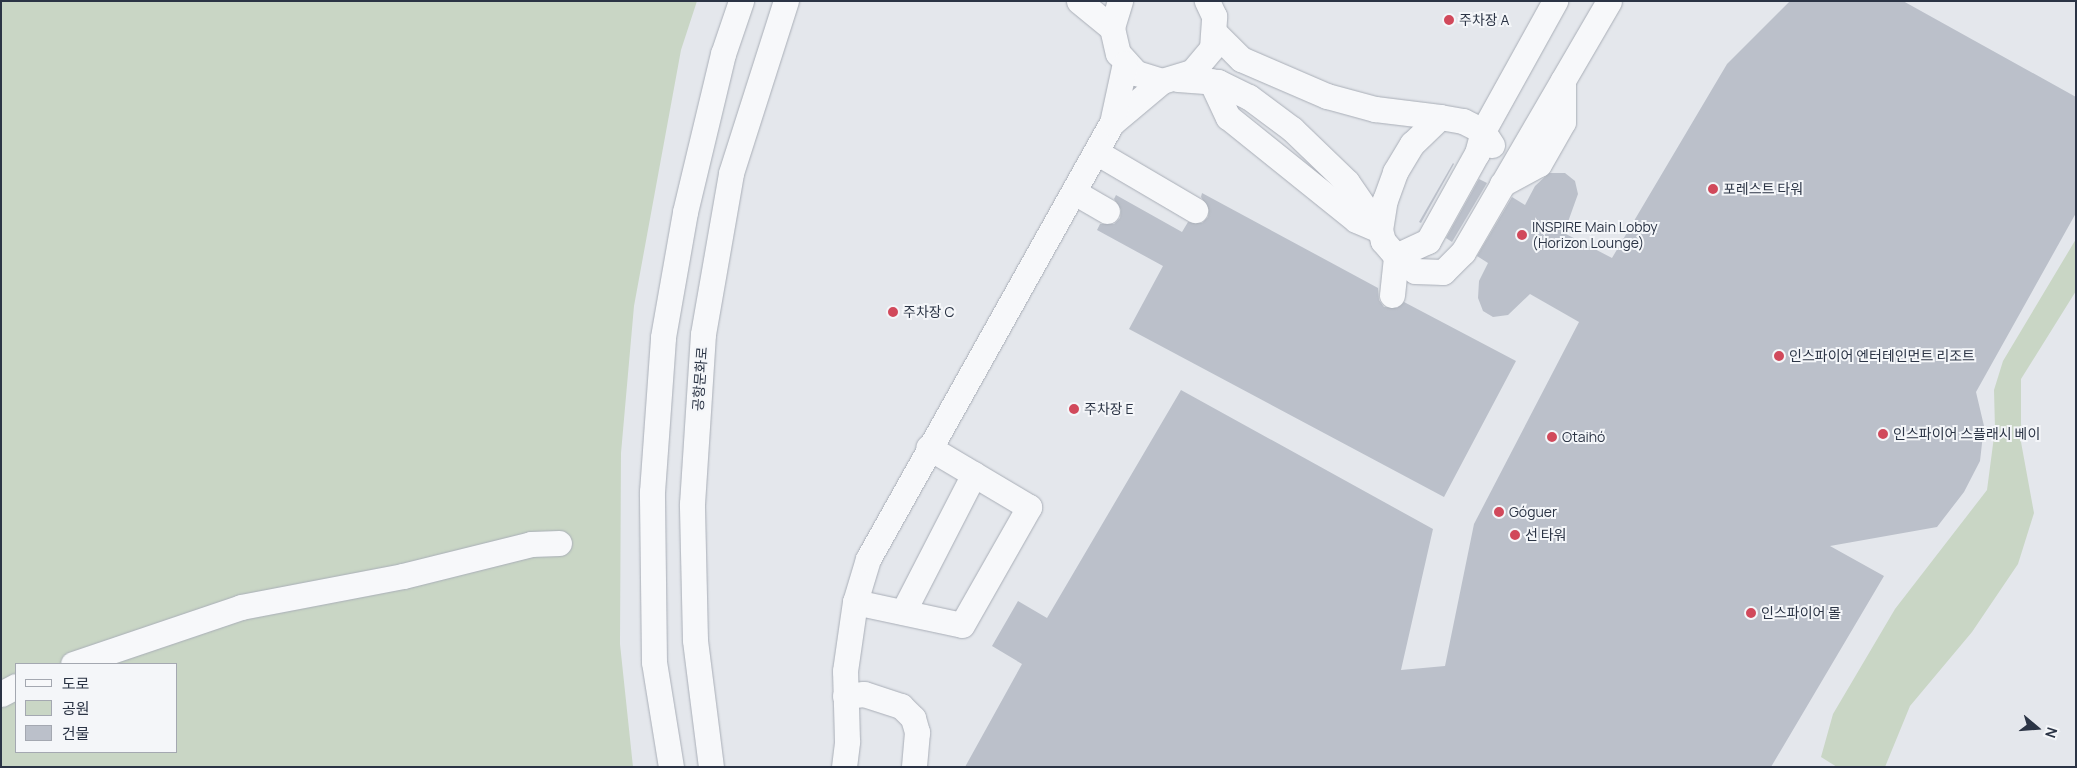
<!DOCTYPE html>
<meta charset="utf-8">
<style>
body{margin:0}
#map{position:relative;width:2077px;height:768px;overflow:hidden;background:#e4e7ec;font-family:Manrope,"Noto Sans KR",sans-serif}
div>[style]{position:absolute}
.green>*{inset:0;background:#c9d6c5}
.building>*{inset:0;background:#bbc0ca}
.roads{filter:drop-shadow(0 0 1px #a9aeb7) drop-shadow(0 0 1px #a9aeb7)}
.minor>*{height:25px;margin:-12.5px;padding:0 12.5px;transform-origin:12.5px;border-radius:12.5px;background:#f7f8fa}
.dots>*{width:14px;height:14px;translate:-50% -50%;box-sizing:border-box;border:2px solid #f4f6f9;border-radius:50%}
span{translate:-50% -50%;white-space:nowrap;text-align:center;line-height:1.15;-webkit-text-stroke:4px #f4f6f9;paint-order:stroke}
.poi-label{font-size:14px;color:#2b3445}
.left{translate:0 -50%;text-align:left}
.street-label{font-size:14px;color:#2b3445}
.frame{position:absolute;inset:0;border:2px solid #2b3445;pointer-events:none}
.legend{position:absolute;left:15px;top:663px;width:162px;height:90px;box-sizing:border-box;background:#f4f6f9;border:1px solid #a4a8b1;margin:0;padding:6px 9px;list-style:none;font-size:15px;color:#2b3445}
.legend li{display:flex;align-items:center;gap:10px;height:25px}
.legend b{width:25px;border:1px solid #a4a8b1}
.north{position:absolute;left:2012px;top:703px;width:50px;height:50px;-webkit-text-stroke:4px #f4f6f9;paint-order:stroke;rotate:108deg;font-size:14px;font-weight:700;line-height:20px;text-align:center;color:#2b3445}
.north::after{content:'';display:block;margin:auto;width:18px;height:22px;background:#2b3445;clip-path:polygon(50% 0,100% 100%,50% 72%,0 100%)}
</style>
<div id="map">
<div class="green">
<i style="clip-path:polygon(evenodd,1px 1px,697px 1px,681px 50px,634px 306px,621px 453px,620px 644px,633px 767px,1px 767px,1px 1px,16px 664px,176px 664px,176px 752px,16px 752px,16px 664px)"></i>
<i style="clip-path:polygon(2076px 239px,2076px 291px,2021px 379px,2021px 442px,2034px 513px,2018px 564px,1972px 632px,1910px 706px,1885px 767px,1837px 767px,1821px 757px,1833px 714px,1895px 609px,1987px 490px,1995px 429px,1994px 390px,2003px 361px)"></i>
</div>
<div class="building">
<i style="clip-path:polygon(1790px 1px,1903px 1px,2076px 97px,2076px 213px,1976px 392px,1984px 426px,1980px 461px,1964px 492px,1937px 527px,1830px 546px,1884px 576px,1771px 767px,965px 767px,1022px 664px,992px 646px,1018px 601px,1047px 618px,1181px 390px,1433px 529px,1401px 670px,1445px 666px,1474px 524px,1579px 322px,1530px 294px,1508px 315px,1493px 317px,1483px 311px,1478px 298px,1479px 281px,1488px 263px,1477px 256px,1512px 197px,1525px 205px,1535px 186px,1549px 173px,1565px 173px,1575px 181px,1578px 194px,1564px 233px,1612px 258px,1727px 64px)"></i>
<i style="clip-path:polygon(1453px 163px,1454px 164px,1421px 223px,1419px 222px)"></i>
<i style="clip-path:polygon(1479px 179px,1487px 183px,1452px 242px,1446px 238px)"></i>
<i style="clip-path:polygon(1202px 193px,1378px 288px,1379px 300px,1384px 307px,1397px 308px,1404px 302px,1516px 361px,1444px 497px,1129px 329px,1163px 266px,1097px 230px,1100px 224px,1114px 224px,1120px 218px,1121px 210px,1114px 199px,1116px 195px,1182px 232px,1188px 222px,1202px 223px,1208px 217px,1209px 210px,1201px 197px)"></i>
</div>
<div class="roads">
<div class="minor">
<i style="left:1079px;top:1px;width:43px;rotate:39.3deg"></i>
<i style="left:1120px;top:1px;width:28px;rotate:107deg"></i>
<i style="left:1112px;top:28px;width:26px;rotate:77deg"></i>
<i style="left:1118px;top:53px;width:27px;rotate:48deg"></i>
<i style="left:1136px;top:73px;width:27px;rotate:17deg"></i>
<i style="left:1162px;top:81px;width:31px;rotate:-17deg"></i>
<i style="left:1192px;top:72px;width:31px;rotate:-50deg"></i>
<i style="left:1212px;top:48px;width:32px;rotate:-86deg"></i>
<i style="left:1214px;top:16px;width:17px;rotate:-115deg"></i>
<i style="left:1215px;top:33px;width:37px;rotate:45deg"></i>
<i style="left:1241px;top:59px;width:94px;rotate:23.3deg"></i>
<i style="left:1327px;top:96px;width:50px;rotate:15.2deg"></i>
<i style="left:1375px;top:109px;width:65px;rotate:7deg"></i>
<i style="left:1440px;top:117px;width:23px;rotate:10deg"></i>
<i style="left:1463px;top:121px;width:22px;rotate:27deg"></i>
<i style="left:1483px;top:131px;width:23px;rotate:105deg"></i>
<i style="left:1477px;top:153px;width:101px;rotate:119.1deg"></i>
<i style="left:1428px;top:241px;width:35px;rotate:155deg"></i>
<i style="left:1396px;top:256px;width:20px;rotate:-131deg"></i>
<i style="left:1383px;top:241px;width:11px;rotate:-105deg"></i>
<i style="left:1380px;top:230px;width:30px;rotate:-81deg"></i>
<i style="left:1385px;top:200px;width:30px;rotate:-70deg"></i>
<i style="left:1395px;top:172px;width:33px;rotate:-59deg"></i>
<i style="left:1412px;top:144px;width:39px;rotate:-44deg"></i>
<i style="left:1178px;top:79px;width:40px;rotate:4.3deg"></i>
<i style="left:1218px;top:82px;width:34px;rotate:26deg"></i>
<i style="left:1249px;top:97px;width:54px;rotate:36.7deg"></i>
<i style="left:1292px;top:129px;width:76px;rotate:43.9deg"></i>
<i style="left:1347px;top:182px;width:58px;rotate:55.5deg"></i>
<i style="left:1211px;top:81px;width:40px;rotate:65deg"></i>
<i style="left:1228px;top:117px;width:164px;rotate:38.8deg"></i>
<i style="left:1356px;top:220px;width:21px;rotate:23deg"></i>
<i style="left:1112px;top:123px;width:65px;rotate:-40deg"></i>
<i style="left:1492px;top:145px;width:17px;rotate:-123deg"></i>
<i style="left:1483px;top:131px;width:149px;rotate:-61deg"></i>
<i style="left:1096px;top:152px;width:115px;rotate:30.4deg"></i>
<i style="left:1502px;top:184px;width:42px;rotate:-28.4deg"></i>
<i style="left:1539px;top:164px;width:48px;rotate:-60.3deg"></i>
<i style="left:1563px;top:122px;width:42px;rotate:-90deg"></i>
<i style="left:1074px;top:192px;width:38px;rotate:30deg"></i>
<i style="left:1396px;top:256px;width:24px;rotate:38deg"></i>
<i style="left:1415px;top:271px;width:28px;rotate:2deg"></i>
<i style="left:1443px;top:272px;width:28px;rotate:-45deg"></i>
<i style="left:1463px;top:252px;width:290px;rotate:-59.8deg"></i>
<i style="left:1392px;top:295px;width:39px;rotate:-84deg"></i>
<i style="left:855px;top:602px;width:109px;rotate:12.1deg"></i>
<i style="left:962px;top:625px;width:136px;rotate:-60.4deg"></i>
<i style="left:1029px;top:507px;width:117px;rotate:-149.3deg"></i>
<i style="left:903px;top:612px;width:155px;rotate:-62.8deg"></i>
<i style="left:73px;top:664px;width:177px;rotate:-18.7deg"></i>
<i style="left:241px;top:607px;width:165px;rotate:-10.8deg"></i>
<i style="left:403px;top:576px;width:132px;rotate:-14deg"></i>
<i style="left:531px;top:544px;width:28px;rotate:-2deg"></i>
<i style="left:1px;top:694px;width:17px;rotate:-28deg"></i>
<i style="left:845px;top:696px;width:19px;rotate:-6deg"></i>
<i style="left:864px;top:694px;width:39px;rotate:18deg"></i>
<i style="left:901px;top:706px;width:17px;rotate:45deg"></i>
<i style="left:913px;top:718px;width:15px;rotate:74deg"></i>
<i style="left:917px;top:732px;width:35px;rotate:95deg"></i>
<i style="left:671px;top:767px;width:106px;rotate:-99.2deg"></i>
<i style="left:654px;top:662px;width:170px;rotate:-90.7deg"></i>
<i style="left:652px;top:492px;width:155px;rotate:-85.9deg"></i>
<i style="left:663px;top:337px;width:127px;rotate:-80deg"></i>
<i style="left:685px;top:212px;width:163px;rotate:-76.5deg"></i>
<i style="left:723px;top:54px;width:56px;rotate:-71.2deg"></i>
<i style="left:711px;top:767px;width:128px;rotate:-97.2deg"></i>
<i style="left:695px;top:640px;width:136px;rotate:-91.3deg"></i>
<i style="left:692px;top:504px;width:170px;rotate:-86.3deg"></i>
<i style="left:703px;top:334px;width:163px;rotate:-80.1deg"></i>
<i style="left:731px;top:173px;width:181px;rotate:-72.3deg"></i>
<i style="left:844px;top:767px;width:26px;rotate:-83deg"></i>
<i style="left:847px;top:741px;width:70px;rotate:-91.6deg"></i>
<i style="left:845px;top:671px;width:70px;rotate:-81.8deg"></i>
<i style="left:855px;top:602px;width:45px;rotate:-73.2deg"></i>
<i style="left:868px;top:559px;width:500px;rotate:-60.8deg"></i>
<i style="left:1112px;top:123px;width:61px;rotate:-77.8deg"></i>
</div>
</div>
<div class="dots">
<i style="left:1449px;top:20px;background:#d1495b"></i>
<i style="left:1713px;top:189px;background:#d1495b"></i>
<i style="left:1522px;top:235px;background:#d1495b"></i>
<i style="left:893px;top:312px;background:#d1495b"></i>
<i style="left:1779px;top:356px;background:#d1495b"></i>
<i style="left:1074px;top:409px;background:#d1495b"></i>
<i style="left:1883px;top:434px;background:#d1495b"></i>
<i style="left:1552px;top:437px;background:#d1495b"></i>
<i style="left:1499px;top:512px;background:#d1495b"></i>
<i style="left:1515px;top:535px;background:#d1495b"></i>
<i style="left:1751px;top:613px;background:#d1495b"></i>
</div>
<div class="poi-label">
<span class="left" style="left:1459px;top:20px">주차장 A</span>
<span class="left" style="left:1723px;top:189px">포레스트 타워</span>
<span class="left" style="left:1532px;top:235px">INSPIRE Main Lobby<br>(Horizon Lounge)</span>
<span class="left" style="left:903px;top:312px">주차장 C</span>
<span class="left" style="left:1789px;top:356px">인스파이어 엔터테인먼트 리조트</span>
<span class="left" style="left:1084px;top:409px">주차장 E</span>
<span class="left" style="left:1893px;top:434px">인스파이어 스플래시 베이</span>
<span class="left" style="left:1562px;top:437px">Otaihó</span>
<span class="left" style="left:1509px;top:512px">Góguer</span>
<span class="left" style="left:1525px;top:535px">선 타워</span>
<span class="left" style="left:1761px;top:613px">인스파이어 몰</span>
</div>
<div class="street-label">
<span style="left:700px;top:379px;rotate:-86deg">공항문화로</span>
</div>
<div class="frame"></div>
<ul class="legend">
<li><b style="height:6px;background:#f7f8fa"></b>도로</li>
<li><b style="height:14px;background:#c9d6c5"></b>공원</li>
<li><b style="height:14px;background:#bbc0ca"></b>건물</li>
</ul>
<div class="north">N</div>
</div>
